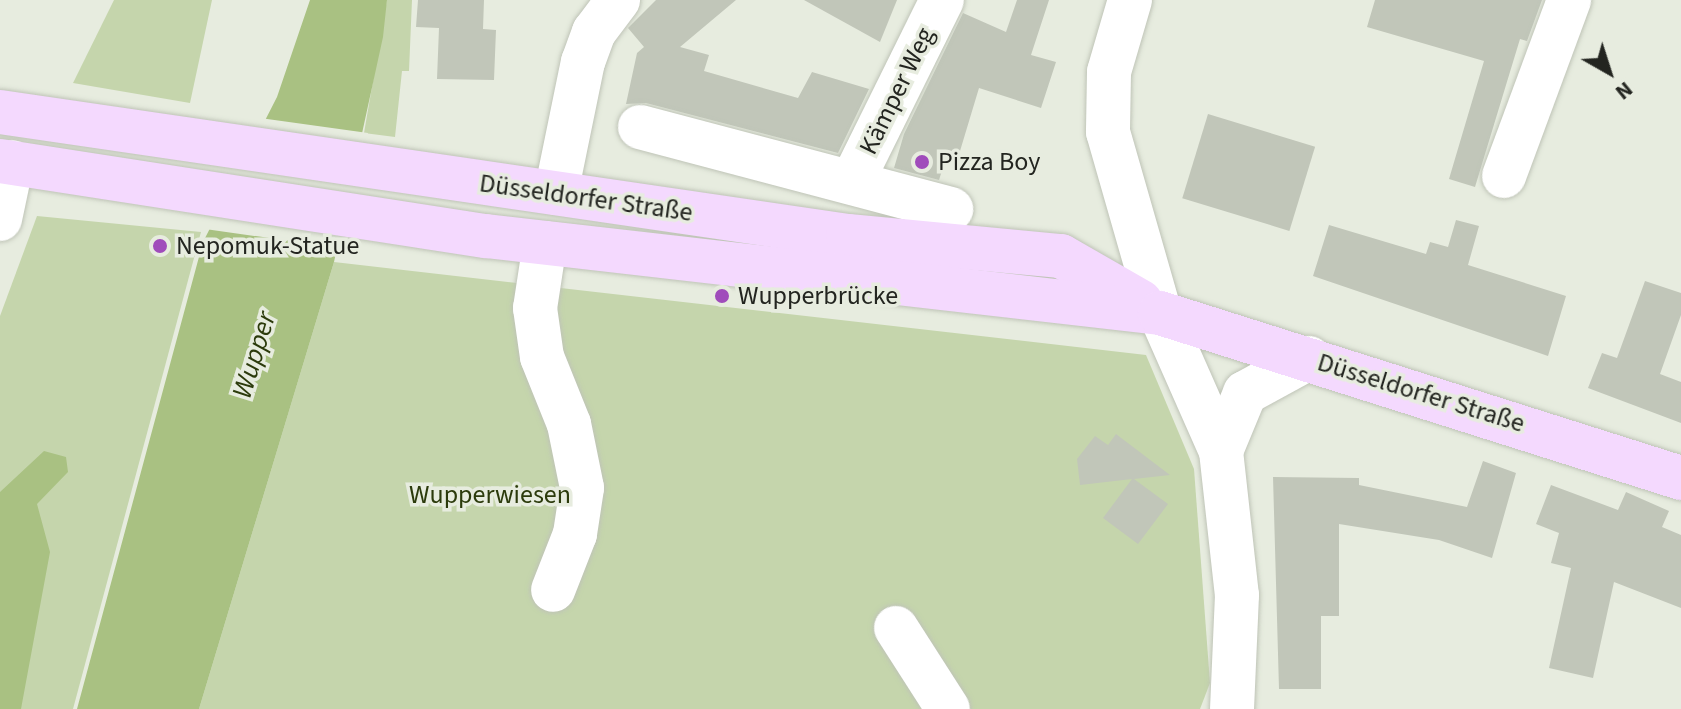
<!DOCTYPE html>
<meta charset="utf-8">
<style>
body{margin:0}
#map{position:relative;width:1681px;height:709px;overflow:hidden;background:#e7ecdf;font-family:"Source Sans 3",sans-serif}
div>[style]{position:absolute}
.green>*{inset:0;background:#c5d5ac}
.water>*{inset:0;background:#a9c182}
.pier>*{inset:0;background:#e7ecdf}
.building>*{inset:0;background:#c1c6b9;transform-origin:0 0}
.roads{filter:drop-shadow(0 0 2px #bfc4b7) drop-shadow(0 0 2px #bfc4b7)}
.minor>*{height:44px;margin:-22px;padding:0 22px;transform-origin:22px;border-radius:22px;background:#fff}
.major>*{height:44px;margin:-22px;padding:0 22px;transform-origin:22px;border-radius:22px;background:#f4d9fe}
.dots>*{width:22px;height:22px;translate:-50% -50%;box-sizing:border-box;border:4px solid #e7ecdf;border-radius:50%}
span{translate:-50% -50%;white-space:nowrap;text-align:center;line-height:1.15;-webkit-text-stroke:7px #e7ecdf;paint-order:stroke}
.street-label{font-size:26px;color:#232520}
.poi-label{font-size:26px;color:#232520}
.left{translate:0 -50%;text-align:left}
.park-label{font-size:26px;color:#2c3b0c}
.water-label{font-size:28px;color:#2c3b0c;font-style:italic}
.north{position:absolute;left:1569px;top:32px;width:80px;height:80px;-webkit-text-stroke:6px #e7ecdf;paint-order:stroke;rotate:141deg;font-size:22px;font-weight:700;line-height:32px;text-align:center;color:#232520}
.north::after{content:'';display:block;margin:auto;width:28px;height:36px;background:#232520;clip-path:polygon(50% 0,100% 100%,50% 72%,0 100%)}
</style>
<div id="map">
<div class="green">
<i style="clip-path:polygon(114px 0,212px 0,190px 103px,73px 83px)"></i>
<i style="clip-path:polygon(387px 0,412px 0,409px 71px,402px 71px,395px 137px,364px 133px)"></i>
<i style="clip-path:polygon(37px 216px,201px 232px,73px 709px,0 709px,0 316px)"></i>
<i style="clip-path:polygon(334px 262px,1146px 355px,1194px 469px,1210px 683px,1200px 709px,199px 709px)"></i>
</div>
<div class="water">
<i style="clip-path:polygon(310px 0,387px 0,383px 37px,334px 262px,199px 709px,77px 709px,203px 242px,277px 97px)"></i>
<i style="clip-path:polygon(44px 451px,66px 457px,68px 472px,37px 504px,50px 552px,21px 709px,0 709px,0 492px)"></i>
</div>
<div class="pier">
<i style="clip-path:polygon(260px 118px,368px 133px,341px 248px,205px 229px)"></i>
</div>
<div class="building">
<i style="clip-path:polygon(418px 0,484px 0,483px 29px,496px 30px,494px 80px,437px 79px,439px 28px,416px 27px)"></i>
<i style="clip-path:polygon(656px 0,736px 0,680px 47px,709px 55px,704px 71px,798px 98px,812px 72px,869px 89px,838px 153px,646px 103px,626px 104px,637px 53px,644px 47px,628px 28px)"></i>
<i style="clip-path:polygon(804px 0,897px 0,880px 42px)"></i>
<i style="clip-path:polygon(1017px 0,1049px 0,1031px 55px,1056px 62px,1041px 108px,979px 88px,957px 161px,946px 158px,939px 180px,894px 168px,904px 134px,963px 13px,1006px 32px)"></i>
<i style="clip-path:polygon(1375px 0,1542px 0,1527px 41px,1520px 39px,1475px 187px,1449px 179px,1484px 61px,1367px 27px)"></i>
<i style="left:1208px;top:114px;width:112px;height:88px;rotate:17deg"></i>
<i style="clip-path:polygon(1456px 220px,1479px 226px,1468px 265px,1566px 296px,1548px 356px,1313px 276px,1329px 225px,1426px 254px,1430px 242px,1448px 247px)"></i>
<i style="clip-path:polygon(1645px 281px,1681px 293px,1681px 315px,1660px 374px,1681px 382px,1681px 423px,1588px 388px,1602px 353px,1617px 358px)"></i>
<i style="clip-path:polygon(1116px 434px,1170px 475px,1134px 479px,1168px 504px,1138px 544px,1103px 518px,1132px 479px,1080px 485px,1077px 459px,1095px 436px,1108px 445px)"></i>
<i style="clip-path:polygon(1483px 461px,1516px 473px,1492px 558px,1439px 540px,1339px 524px,1339px 616px,1321px 616px,1321px 689px,1279px 689px,1273px 477px,1359px 478px,1359px 485px,1467px 507px)"></i>
<i style="clip-path:polygon(1551px 485px,1618px 510px,1626px 492px,1669px 511px,1662px 527px,1681px 535px,1681px 608px,1614px 582px,1593px 678px,1549px 668px,1571px 568px,1551px 563px,1559px 533px,1536px 524px)"></i>
</div>
<div class="roads">
<div class="minor">
<i style="left:1130px;top:0;width:75px;rotate:106.3deg"></i>
<i style="left:1109px;top:72px;width:60px;rotate:91deg"></i>
<i style="left:1108px;top:132px;width:188px;rotate:74deg"></i>
<i style="left:1160px;top:313px;width:151px;rotate:66.2deg"></i>
<i style="left:1221px;top:451px;width:145px;rotate:83.7deg"></i>
<i style="left:1237px;top:595px;width:114px;rotate:92.5deg"></i>
<i style="left:640px;top:127px;width:322px;rotate:14.8deg"></i>
<i style="left:1504px;top:176px;width:188px;rotate:-69.7deg"></i>
<i style="left:852px;top:182px;width:203px;rotate:-63.7deg"></i>
<i style="left:556px;top:193px;width:134px;rotate:-78.4deg"></i>
<i style="left:583px;top:62px;width:32px;rotate:-70deg"></i>
<i style="left:594px;top:32px;width:40px;rotate:-53deg"></i>
<i style="left:0;top:219px;width:58px;rotate:-78.1deg"></i>
<i style="left:545px;top:243px;width:66px;rotate:98.7deg"></i>
<i style="left:535px;top:308px;width:49px;rotate:81.9deg"></i>
<i style="left:542px;top:357px;width:72px;rotate:68.1deg"></i>
<i style="left:569px;top:424px;width:65px;rotate:78.5deg"></i>
<i style="left:582px;top:488px;width:47px;rotate:98.7deg"></i>
<i style="left:575px;top:534px;width:60px;rotate:111.4deg"></i>
<i style="left:1221px;top:451px;width:63px;rotate:-67.5deg"></i>
<i style="left:1245px;top:393px;width:73px;rotate:-28.7deg"></i>
<i style="left:896px;top:628px;width:96px;rotate:57.3deg"></i>
</div>
<div class="major">
<i style="left:0;top:112px;width:857px;rotate:8.32deg"></i>
<i style="left:848px;top:236px;width:214px;rotate:5.4deg"></i>
<i style="left:1061px;top:256px;width:92px;rotate:29.9deg"></i>
<i style="left:0;top:161px;width:492px;rotate:8.8deg"></i>
<i style="left:486px;top:236px;width:678px;rotate:6.52deg"></i>
<i style="left:1160px;top:313px;width:547px;rotate:17.57deg"></i>
</div>
</div>
<div class="dots">
<i style="left:922px;top:162px;background:#a04cbb"></i>
<i style="left:160px;top:246px;background:#a04cbb"></i>
<i style="left:722px;top:296px;background:#a04cbb"></i>
</div>
<div class="street-label">
<span style="left:897px;top:91px;rotate:-64deg">Kämper Weg</span>
<span style="left:586px;top:198px;rotate:8deg">Düsseldorfer Straße</span>
<span style="left:1421px;top:393px;rotate:17deg">Düsseldorfer Straße</span>
</div>
<div class="poi-label">
<span class="left" style="left:938px;top:162px">Pizza Boy</span>
<span class="left" style="left:176px;top:246px">Nepomuk-Statue</span>
<span class="left" style="left:738px;top:296px">Wupperbrücke</span>
</div>
<div class="park-label">
<span style="left:490px;top:495px">Wupperwiesen</span>
</div>
<div class="water-label">
<span style="left:254px;top:355px;rotate:-73deg">Wupper</span>
</div>
<div class="north">N</div>
</div>
